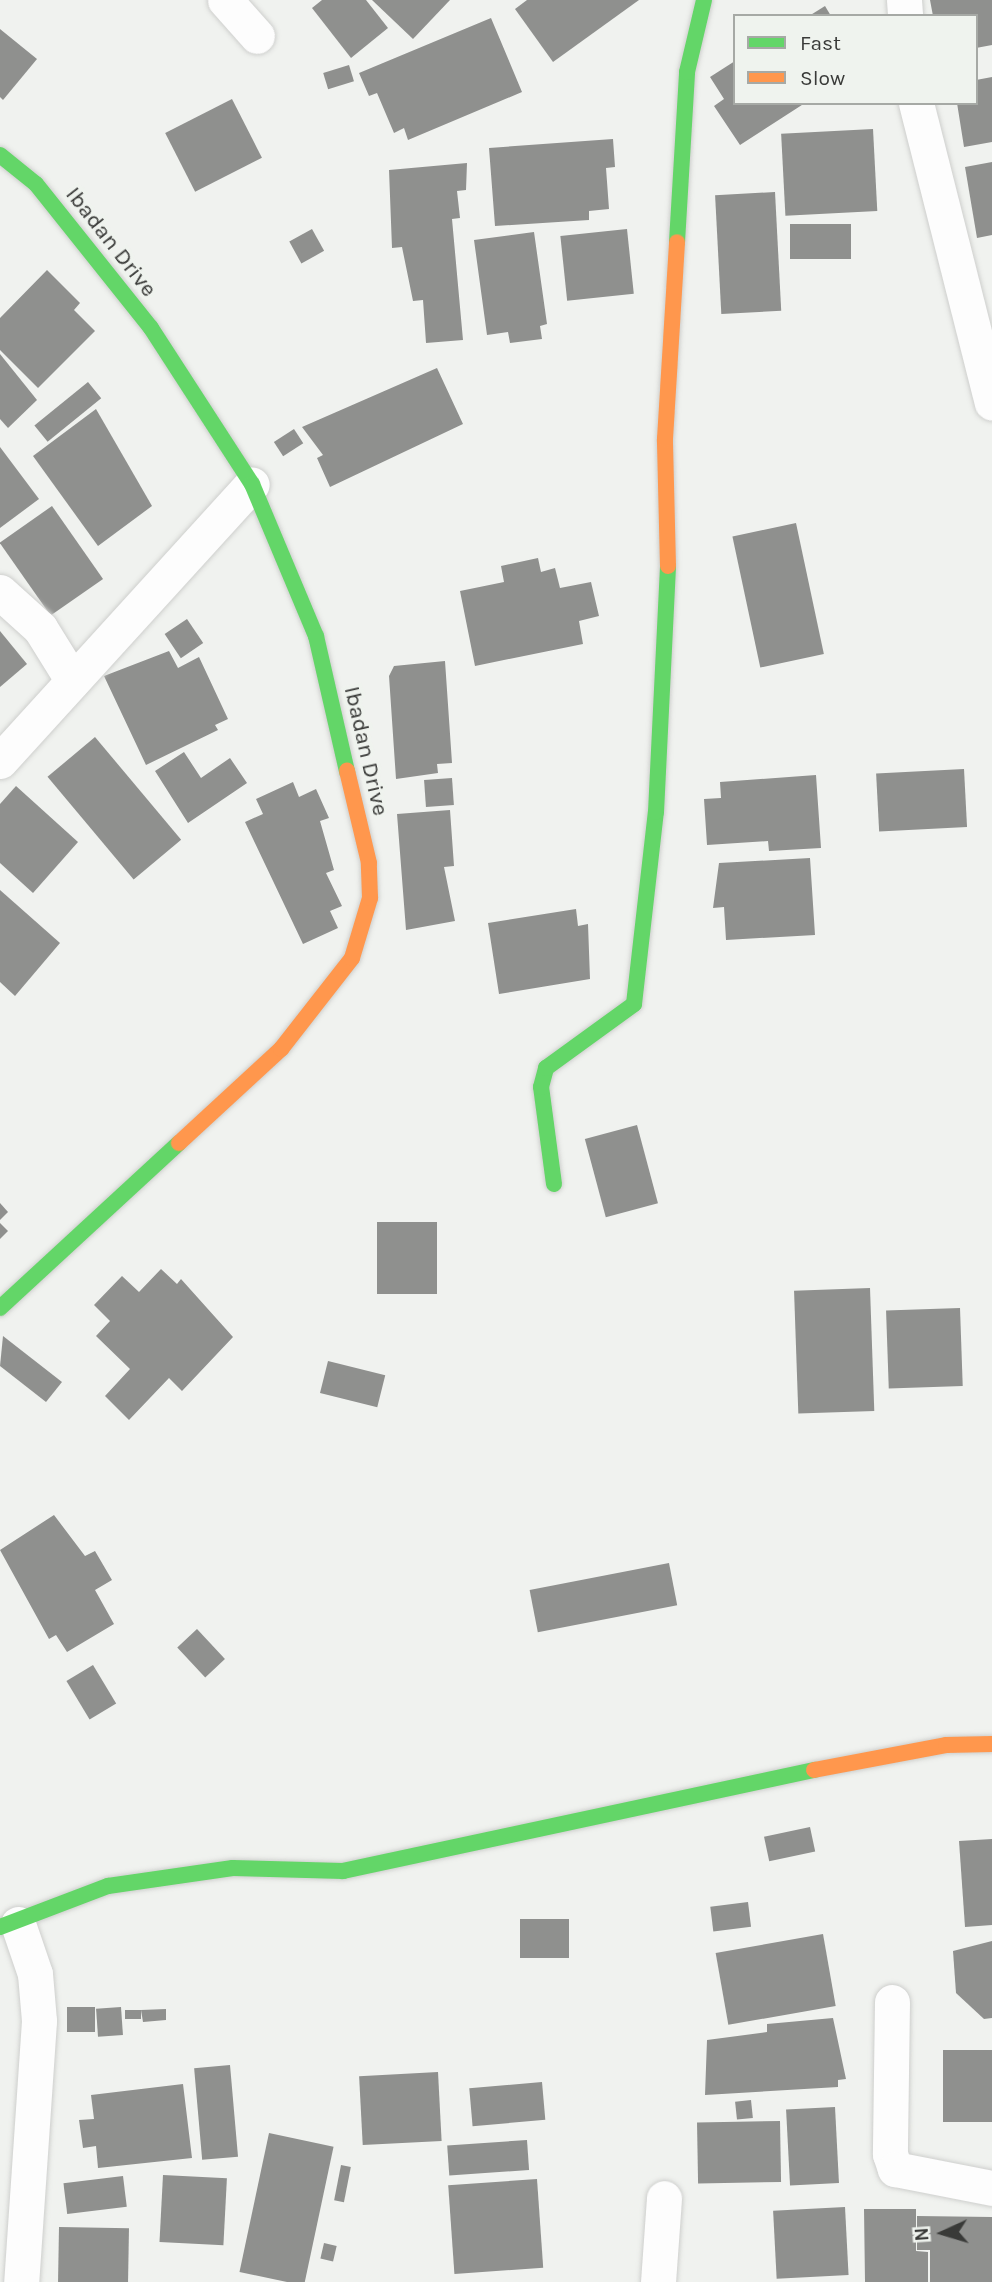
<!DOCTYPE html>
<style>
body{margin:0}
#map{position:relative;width:992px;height:2282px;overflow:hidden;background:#f0f2ef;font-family:Karla,sans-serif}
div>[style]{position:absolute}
.building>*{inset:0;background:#8f908e;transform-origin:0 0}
.roads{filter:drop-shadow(0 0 2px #cecfcd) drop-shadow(0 0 2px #cecfcd)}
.street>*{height:35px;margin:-17.5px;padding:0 17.5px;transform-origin:17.5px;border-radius:17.5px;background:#fdfdfd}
.fast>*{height:16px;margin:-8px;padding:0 8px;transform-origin:8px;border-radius:8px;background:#63d668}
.slow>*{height:16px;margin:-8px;padding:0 8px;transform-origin:8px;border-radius:8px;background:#ff974d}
span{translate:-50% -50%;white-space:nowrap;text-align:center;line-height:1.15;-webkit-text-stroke:7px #eff3ee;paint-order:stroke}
.street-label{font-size:23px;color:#393a38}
.legend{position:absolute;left:733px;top:14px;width:245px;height:91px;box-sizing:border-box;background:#eff3ee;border:2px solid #a6a9a5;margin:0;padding:9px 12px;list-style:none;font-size:21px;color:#393a38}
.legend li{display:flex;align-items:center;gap:14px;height:35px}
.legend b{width:35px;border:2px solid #a6a9a5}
.north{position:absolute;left:908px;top:2198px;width:70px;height:70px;-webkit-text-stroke:5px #eff3ee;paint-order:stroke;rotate:266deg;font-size:19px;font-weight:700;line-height:28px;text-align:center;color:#393a38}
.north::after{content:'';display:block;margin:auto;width:24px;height:32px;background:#393a38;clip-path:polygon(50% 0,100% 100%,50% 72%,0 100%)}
</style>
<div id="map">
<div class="building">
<i style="clip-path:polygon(322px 0,366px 0,388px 28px,351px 58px,312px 8px)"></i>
<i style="clip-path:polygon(372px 0,450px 0,413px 39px)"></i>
<i style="clip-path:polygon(527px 0,639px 0,553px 62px,515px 9px)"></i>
<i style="clip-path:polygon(930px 0,992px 0,992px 45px,976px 48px,976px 16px,933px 16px)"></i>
<i style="clip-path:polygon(825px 6px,831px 16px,809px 16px)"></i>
<i style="clip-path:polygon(491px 18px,522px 92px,408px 140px,404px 128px,394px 133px,377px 93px,369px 96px,359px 73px)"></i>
<i style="clip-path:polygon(0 29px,37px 59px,3px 100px,0 97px)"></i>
<i style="clip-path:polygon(735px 61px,735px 103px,805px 103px,740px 145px,714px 106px,724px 99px,710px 77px)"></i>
<i style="left:349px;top:65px;width:17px;height:27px;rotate:73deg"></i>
<i style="clip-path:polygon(992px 77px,992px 142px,964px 147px,957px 103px,976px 103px,976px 80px)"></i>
<i style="left:232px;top:99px;width:66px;height:75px;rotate:63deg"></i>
<i style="left:873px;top:129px;width:82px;height:92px;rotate:87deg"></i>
<i style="clip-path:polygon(613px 139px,615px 167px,606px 168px,609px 209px,589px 211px,589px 220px,495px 226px,489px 148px)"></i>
<i style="clip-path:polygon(992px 162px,992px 235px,977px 238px,965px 167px)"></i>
<i style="clip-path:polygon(467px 163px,466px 190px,457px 191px,460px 218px,452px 219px,463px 340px,426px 343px,423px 300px,413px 301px,402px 247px,392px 248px,389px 170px)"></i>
<i style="left:775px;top:192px;width:119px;height:60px;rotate:87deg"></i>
<i style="left:790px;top:224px;width:61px;height:35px"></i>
<i style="left:312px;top:229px;width:25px;height:26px;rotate:61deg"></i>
<i style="left:627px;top:229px;width:65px;height:67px;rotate:84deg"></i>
<i style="clip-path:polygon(534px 232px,547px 324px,540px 326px,542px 339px,510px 343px,508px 332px,487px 335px,474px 240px)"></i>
<i style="clip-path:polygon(47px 270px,80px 303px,74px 310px,95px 331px,38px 388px,0 350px,0 318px)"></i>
<i style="clip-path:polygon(0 354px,37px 400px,8px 428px,0 419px)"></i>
<i style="clip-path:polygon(437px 368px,463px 424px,330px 487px,317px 458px,323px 455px,302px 427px)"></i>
<i style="left:88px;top:382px;width:21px;height:69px;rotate:51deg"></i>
<i style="clip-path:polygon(96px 409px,152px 506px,98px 546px,33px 456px)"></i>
<i style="left:294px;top:429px;width:17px;height:24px;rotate:57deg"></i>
<i style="clip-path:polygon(0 447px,39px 499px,0 528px)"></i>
<i style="left:52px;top:506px;width:89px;height:64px;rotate:55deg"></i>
<i style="left:796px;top:523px;width:134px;height:65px;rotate:78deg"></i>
<i style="clip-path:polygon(538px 558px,541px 572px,555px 568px,560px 588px,591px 582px,599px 616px,579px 621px,583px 644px,475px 666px,460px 591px,504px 582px,501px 566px)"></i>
<i style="left:187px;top:619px;width:29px;height:27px;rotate:56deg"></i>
<i style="clip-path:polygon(0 631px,27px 664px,0 687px)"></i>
<i style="clip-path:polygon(169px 651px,178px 668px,199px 657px,228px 719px,215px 725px,218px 730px,146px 765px,104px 676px)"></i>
<i style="clip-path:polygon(445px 661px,452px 763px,437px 764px,438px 773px,396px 779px,389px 676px,394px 666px)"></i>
<i style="left:95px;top:737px;width:134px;height:62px;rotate:50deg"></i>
<i style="clip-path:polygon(184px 752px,201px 778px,230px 758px,247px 783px,188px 823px,155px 771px)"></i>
<i style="left:964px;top:769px;width:58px;height:88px;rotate:87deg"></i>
<i style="clip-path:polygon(816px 775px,821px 848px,769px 851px,768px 841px,707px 845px,704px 799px,721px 798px,720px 782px)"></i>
<i style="left:452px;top:778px;width:27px;height:28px;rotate:86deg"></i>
<i style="clip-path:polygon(293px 782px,299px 797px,316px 789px,329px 818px,320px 821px,334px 870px,326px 873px,342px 906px,330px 911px,338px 928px,303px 944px,245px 822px,263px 814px,256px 799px)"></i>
<i style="clip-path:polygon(16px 786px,78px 842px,33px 893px,0 863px,0 804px)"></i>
<i style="clip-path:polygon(450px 810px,454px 866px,444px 867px,455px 921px,406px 930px,397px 814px)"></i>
<i style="clip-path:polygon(810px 858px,815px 935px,726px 940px,724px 907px,713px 908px,719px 863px)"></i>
<i style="clip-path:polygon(0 890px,60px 943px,15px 996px,0 982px)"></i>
<i style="clip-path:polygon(576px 909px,578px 926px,588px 924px,590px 979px,499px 994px,488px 923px)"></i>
<i style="left:637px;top:1125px;width:81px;height:54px;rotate:75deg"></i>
<i style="clip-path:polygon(0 1203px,8px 1212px,0 1220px)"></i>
<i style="left:377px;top:1222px;width:60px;height:72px"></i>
<i style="clip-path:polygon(0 1223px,8px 1231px,0 1239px)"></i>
<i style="clip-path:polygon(161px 1269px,177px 1284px,181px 1279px,233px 1337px,182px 1391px,169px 1378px,129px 1420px,105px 1396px,130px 1369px,96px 1336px,110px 1321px,94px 1305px,122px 1276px,139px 1292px)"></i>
<i style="left:870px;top:1288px;width:123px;height:76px;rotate:88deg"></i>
<i style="left:960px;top:1308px;width:78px;height:74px;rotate:88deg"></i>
<i style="clip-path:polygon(3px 1336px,62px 1382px,46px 1402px,0 1366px)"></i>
<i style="left:328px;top:1361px;width:59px;height:33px;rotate:14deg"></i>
<i style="clip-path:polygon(54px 1515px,85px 1556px,95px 1551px,112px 1580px,95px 1590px,114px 1624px,67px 1652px,56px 1635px,49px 1639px,0 1550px)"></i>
<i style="left:669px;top:1563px;width:43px;height:142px;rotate:79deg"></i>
<i style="left:197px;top:1629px;width:41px;height:27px;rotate:47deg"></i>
<i style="left:93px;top:1665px;width:45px;height:31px;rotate:59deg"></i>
<i style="left:810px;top:1827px;width:25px;height:47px;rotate:78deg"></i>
<i style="clip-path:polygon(992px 1839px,992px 1925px,965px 1927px,959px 1841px)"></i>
<i style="left:748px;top:1902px;width:25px;height:38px;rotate:83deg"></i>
<i style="left:520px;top:1919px;width:49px;height:39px"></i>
<i style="left:823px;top:1934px;width:73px;height:109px;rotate:80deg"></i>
<i style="clip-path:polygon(992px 1941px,992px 2018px,984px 2019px,956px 1993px,953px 1951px)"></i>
<i style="left:95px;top:2007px;width:25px;height:28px;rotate:90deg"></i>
<i style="left:121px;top:2007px;width:28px;height:25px;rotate:86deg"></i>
<i style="clip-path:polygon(166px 2009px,166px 2020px,143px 2022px,141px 2010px)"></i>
<i style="left:141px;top:2010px;width:9px;height:16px;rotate:90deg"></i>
<i style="clip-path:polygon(833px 2018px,846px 2079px,838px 2080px,838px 2087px,705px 2095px,707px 2040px,767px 2032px,767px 2024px)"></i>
<i style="left:992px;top:2050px;width:72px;height:49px;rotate:90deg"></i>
<i style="left:230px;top:2065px;width:92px;height:36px;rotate:85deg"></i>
<i style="left:438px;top:2072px;width:69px;height:79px;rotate:87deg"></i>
<i style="left:542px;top:2082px;width:38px;height:73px;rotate:85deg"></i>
<i style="clip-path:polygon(183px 2084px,192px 2158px,98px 2168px,96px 2146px,83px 2148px,79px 2120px,94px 2119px,91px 2095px)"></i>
<i style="left:751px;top:2100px;width:18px;height:16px;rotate:84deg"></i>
<i style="left:835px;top:2107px;width:76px;height:49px;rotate:87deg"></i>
<i style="left:780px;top:2121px;width:61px;height:83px;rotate:89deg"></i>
<i style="left:269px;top:2133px;width:66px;height:142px;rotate:12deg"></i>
<i style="left:527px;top:2140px;width:30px;height:80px;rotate:86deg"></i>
<i style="left:341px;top:2165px;width:10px;height:36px;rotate:11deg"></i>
<i style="left:163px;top:2175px;width:64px;height:67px;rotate:3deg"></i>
<i style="left:123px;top:2176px;width:31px;height:60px;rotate:83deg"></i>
<i style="left:537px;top:2179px;width:89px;height:89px;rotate:86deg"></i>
<i style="left:845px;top:2207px;width:68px;height:72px;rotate:87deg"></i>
<i style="clip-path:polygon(864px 2209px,916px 2209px,916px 2251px,928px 2252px,928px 2282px,865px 2282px)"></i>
<i style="clip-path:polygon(917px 2216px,992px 2217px,992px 2282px,930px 2282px,930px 2250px,917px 2250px)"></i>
<i style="left:59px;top:2227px;width:70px;height:55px;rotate:1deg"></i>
<i style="left:324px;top:2243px;width:13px;height:16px;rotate:13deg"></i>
</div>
<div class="roads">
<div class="street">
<i style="left:225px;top:0;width:48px;rotate:48.4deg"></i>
<i style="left:904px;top:0;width:16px;rotate:86deg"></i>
<i style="left:916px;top:103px;width:309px;rotate:75.8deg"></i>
<i style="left:0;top:592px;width:54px;rotate:42deg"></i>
<i style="left:40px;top:628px;width:62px;rotate:58.1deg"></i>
<i style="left:0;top:761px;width:374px;rotate:-47.7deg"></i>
<i style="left:18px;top:1924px;width:53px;rotate:71.2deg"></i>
<i style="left:35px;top:1974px;width:47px;rotate:85.1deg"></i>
<i style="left:39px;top:2021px;width:262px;rotate:93.9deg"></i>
<i style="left:892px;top:2002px;width:152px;rotate:90.8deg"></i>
<i style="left:890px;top:2154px;width:16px;rotate:72deg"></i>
<i style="left:895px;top:2169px;width:99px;rotate:11.1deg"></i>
<i style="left:658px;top:2282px;width:84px;rotate:-85.9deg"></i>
</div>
<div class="fast">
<i style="left:0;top:155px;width:46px;rotate:38.9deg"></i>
<i style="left:36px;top:184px;width:184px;rotate:51.4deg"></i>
<i style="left:151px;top:328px;width:186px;rotate:57.1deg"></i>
<i style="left:252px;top:484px;width:165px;rotate:67.2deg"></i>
<i style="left:316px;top:636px;width:139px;rotate:77.1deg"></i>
<i style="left:677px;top:242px;width:170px;rotate:-86.6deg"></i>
<i style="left:687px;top:72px;width:74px;rotate:-76.7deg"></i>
<i style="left:554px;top:1184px;width:98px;rotate:-97.6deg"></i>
<i style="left:541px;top:1087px;width:20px;rotate:-75deg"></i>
<i style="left:546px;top:1068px;width:109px;rotate:-36deg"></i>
<i style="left:634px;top:1004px;width:193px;rotate:-83.5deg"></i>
<i style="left:656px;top:812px;width:246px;rotate:-87.2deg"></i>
<i style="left:0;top:1308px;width:243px;rotate:-42.7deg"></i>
<i style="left:0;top:1927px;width:116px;rotate:-20.8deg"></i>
<i style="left:108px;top:1886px;width:126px;rotate:-8.2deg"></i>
<i style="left:233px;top:1868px;width:110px;rotate:1.6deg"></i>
<i style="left:343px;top:1871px;width:482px;rotate:-12.1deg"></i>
</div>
<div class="slow">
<i style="left:668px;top:566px;width:127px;rotate:-91.4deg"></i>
<i style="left:665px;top:439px;width:197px;rotate:-86.5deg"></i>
<i style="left:179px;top:1143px;width:139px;rotate:-42.7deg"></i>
<i style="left:281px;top:1049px;width:115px;rotate:-52deg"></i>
<i style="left:352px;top:958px;width:63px;rotate:-73.3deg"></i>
<i style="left:370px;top:898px;width:35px;rotate:-92deg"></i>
<i style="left:369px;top:863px;width:95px;rotate:-103.4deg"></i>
<i style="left:814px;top:1770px;width:134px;rotate:-10.7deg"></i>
<i style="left:946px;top:1745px;width:46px;rotate:-1.2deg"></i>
</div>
</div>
<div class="street-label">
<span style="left:111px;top:242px;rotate:52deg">Ibadan Drive</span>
<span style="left:366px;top:751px;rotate:77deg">Ibadan Drive</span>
</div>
<ul class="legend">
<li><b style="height:9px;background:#63d668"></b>Fast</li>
<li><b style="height:9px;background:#ff974d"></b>Slow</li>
</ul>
<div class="north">N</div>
</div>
